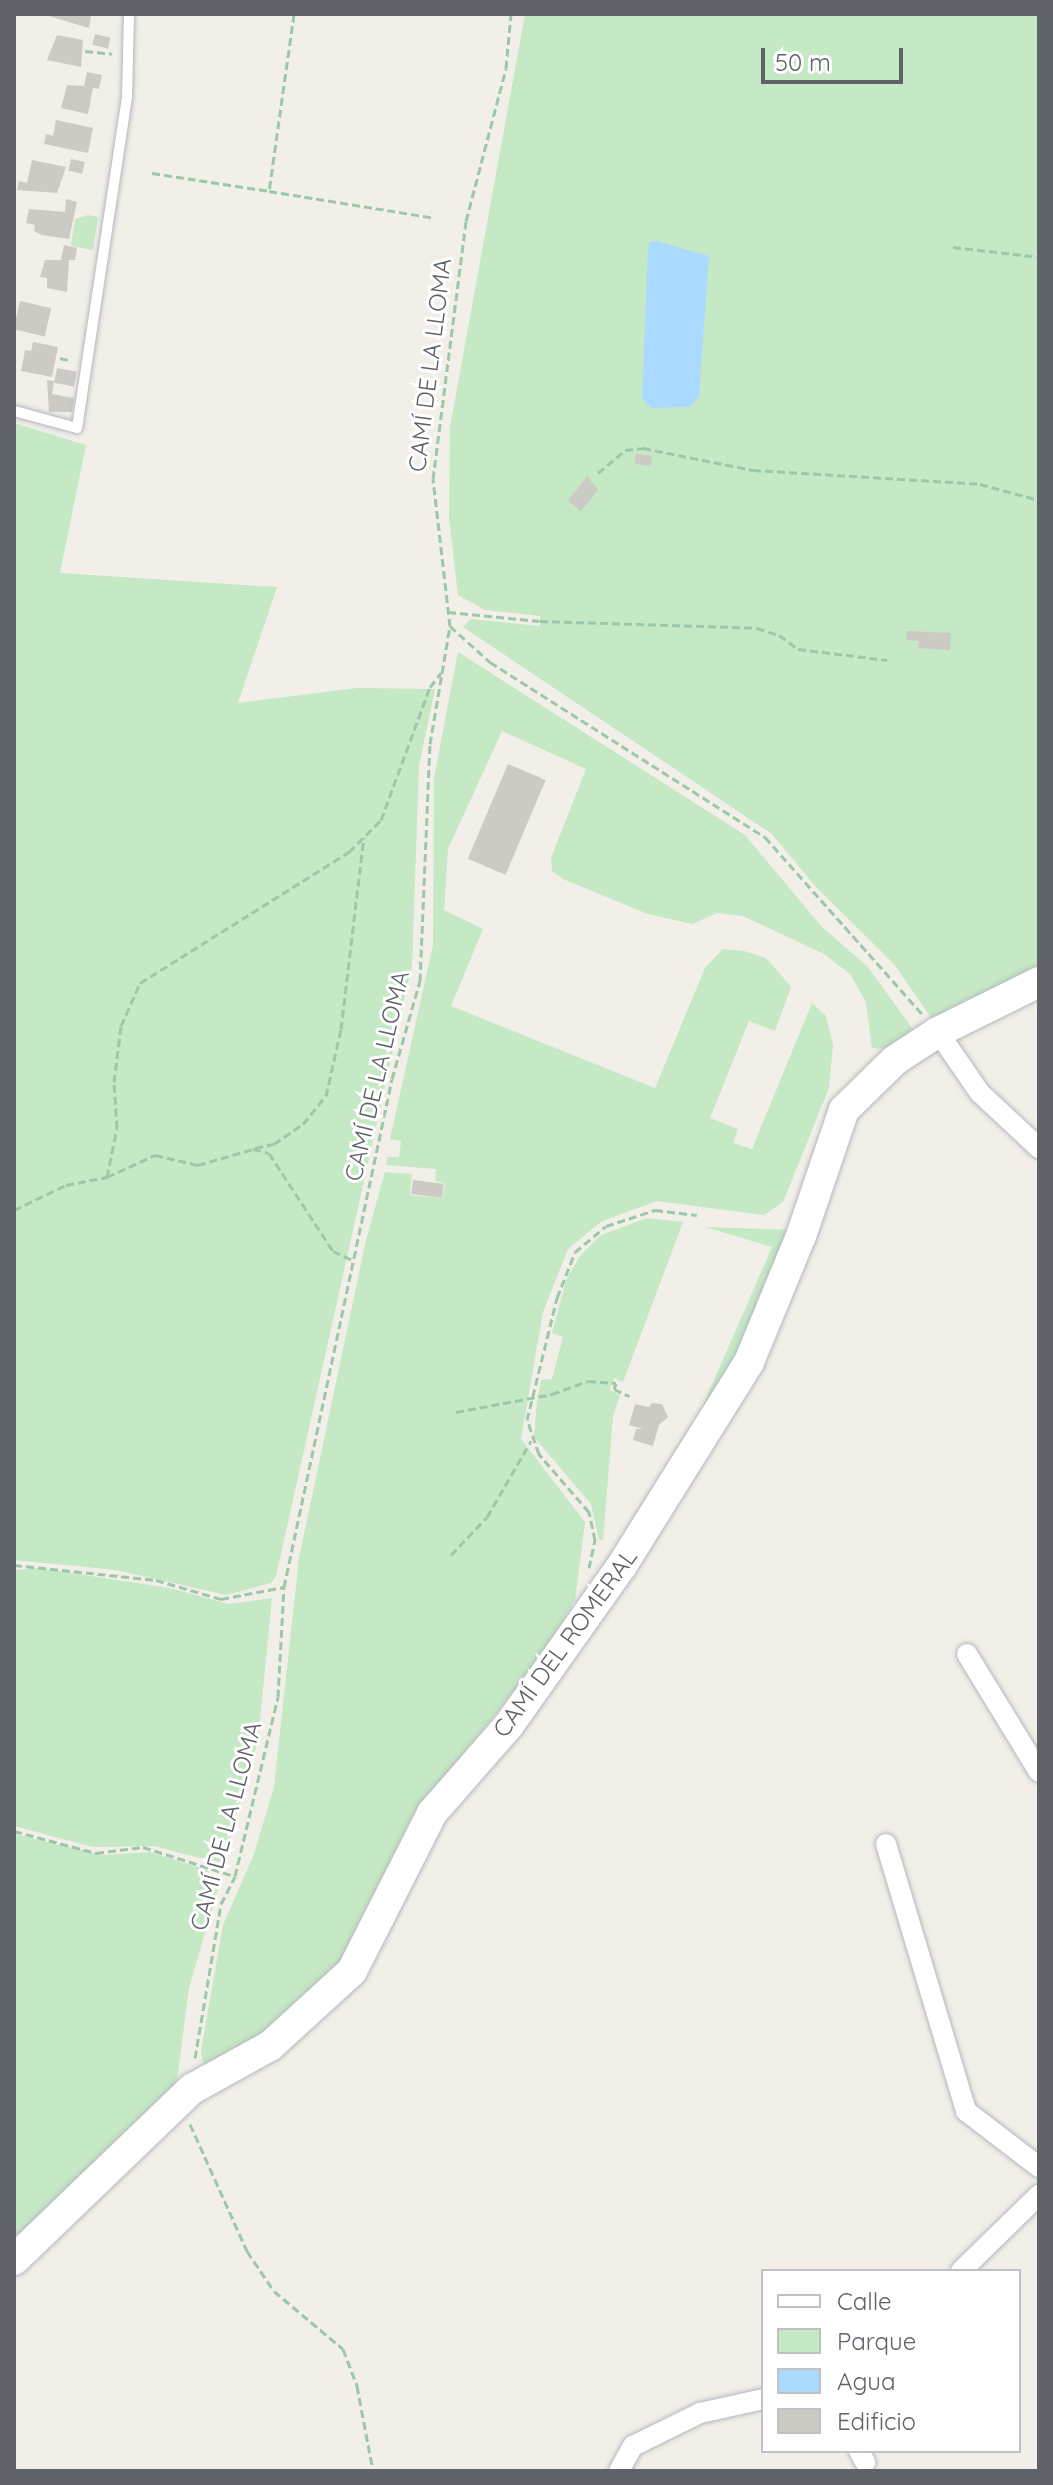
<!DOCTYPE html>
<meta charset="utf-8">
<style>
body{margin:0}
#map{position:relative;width:1053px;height:2485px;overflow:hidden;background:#f1efe8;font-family:Quicksand,sans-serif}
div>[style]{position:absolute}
.green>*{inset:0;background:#c5e8c5}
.water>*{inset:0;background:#aadaff}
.building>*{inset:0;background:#cccac5;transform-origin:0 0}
.path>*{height:3px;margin-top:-1.5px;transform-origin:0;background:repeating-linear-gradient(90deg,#9cc7a9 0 8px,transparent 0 12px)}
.roads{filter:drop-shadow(0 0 2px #b5b8bc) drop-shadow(0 0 2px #b5b8bc)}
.lane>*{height:10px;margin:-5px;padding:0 5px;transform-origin:5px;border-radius:5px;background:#fff}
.street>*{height:20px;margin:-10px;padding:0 10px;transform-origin:10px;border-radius:10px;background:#fff}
.secondary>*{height:30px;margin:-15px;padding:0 15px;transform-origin:15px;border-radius:15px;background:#fff}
span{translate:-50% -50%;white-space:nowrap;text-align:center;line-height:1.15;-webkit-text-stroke:6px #fff;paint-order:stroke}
.street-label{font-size:24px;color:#5f6368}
.frame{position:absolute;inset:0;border:16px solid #5f6368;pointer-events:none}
.legend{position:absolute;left:761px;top:2269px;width:260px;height:184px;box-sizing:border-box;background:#fff;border:2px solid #bfc1c3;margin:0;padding:10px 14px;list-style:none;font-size:24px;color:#5f6368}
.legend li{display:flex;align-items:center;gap:16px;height:40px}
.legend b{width:40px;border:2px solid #bfc1c3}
.scale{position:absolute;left:761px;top:48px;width:142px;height:36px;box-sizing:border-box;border:4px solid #5f6368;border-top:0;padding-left:10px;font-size:24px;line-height:28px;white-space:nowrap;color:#5f6368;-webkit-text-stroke:6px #fff;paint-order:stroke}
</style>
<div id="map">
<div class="green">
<i style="clip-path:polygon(525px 14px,1039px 14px,1039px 976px,932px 1019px,894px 964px,816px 887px,772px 834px,463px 627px,471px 619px,540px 626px,540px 616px,485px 610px,458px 595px,449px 518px,450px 427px)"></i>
<i style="clip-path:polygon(88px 215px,98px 217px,93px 250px,71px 246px,75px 219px)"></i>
<i style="clip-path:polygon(14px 423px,86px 445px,60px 573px,277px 587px,238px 703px,357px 688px,435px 689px,419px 766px,412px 965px,276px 1576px,271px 1583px,226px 1595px,116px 1570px,14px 1560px)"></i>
<i style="clip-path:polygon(458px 652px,745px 835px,821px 926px,867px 966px,915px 1032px,890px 1049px,872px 1048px,866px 1002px,850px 974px,824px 954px,743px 916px,717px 913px,692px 924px,648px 914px,563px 879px,552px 871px,551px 858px,586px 769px,502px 731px,448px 849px,444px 910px,483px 929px,451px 1006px,655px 1088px,705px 968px,723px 949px,744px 951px,766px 958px,791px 987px,775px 1031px,749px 1021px,710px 1118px,738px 1129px,733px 1143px,752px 1149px,812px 1003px,826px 1016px,833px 1045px,829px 1088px,783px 1202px,764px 1215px,657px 1201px,602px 1221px,568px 1249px,543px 1312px,521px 1439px,585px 1522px,575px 1600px,562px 1621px,569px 1623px,413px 1816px,335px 1971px,279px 2026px,216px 2069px,203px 2063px,201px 2051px,223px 1925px,254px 1854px,274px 1787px,299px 1558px,366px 1240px,385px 1172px,412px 1174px,410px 1195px,443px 1198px,445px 1183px,435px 1181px,436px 1169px,386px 1165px,387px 1157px,399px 1157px,401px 1141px,390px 1139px,433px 945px,434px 778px)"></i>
<i style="clip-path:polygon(647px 1218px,683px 1222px,623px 1382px,614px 1378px,610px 1390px,620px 1395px,613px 1416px,603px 1540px,599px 1540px,591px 1504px,534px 1437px,537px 1402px,541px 1380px,552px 1379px,563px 1337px,552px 1333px,566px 1280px,580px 1256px,601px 1235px)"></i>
<i style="clip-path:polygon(705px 1227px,795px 1230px,746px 1353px,617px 1548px,694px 1426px,772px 1247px)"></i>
<i style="clip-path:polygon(38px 1568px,170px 1588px,228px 1604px,272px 1598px,258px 1740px,222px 1864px,154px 1846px,93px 1847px,14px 1826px,14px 1570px)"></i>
<i style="clip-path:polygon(14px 1834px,103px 1855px,150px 1852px,207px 1870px,219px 1885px,189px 1988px,177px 2080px,166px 2097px,74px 2180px,14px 2247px)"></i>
</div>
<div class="water">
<i style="clip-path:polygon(656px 241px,709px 256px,699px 396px,690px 407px,651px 408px,642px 399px,648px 249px,649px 242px)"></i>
</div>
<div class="building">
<i style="clip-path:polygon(42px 14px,88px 14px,91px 16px,89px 28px)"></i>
<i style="left:95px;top:34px;width:16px;height:11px;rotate:14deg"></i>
<i style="clip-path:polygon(57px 35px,83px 40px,81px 67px,47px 60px)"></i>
<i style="clip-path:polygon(87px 72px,102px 75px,99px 89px,93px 88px,88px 114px,61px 108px,67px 85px,84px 86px)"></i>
<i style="clip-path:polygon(56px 120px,93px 128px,88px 153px,44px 144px,46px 134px,53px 136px)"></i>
<i style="left:71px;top:159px;width:14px;height:12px;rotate:12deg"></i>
<i style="clip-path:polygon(32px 160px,66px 167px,57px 193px,17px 190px,19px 181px,27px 183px)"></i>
<i style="clip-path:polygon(66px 199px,77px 202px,69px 239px,42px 235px,34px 231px,35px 225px,26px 223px,29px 209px,65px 212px)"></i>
<i style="clip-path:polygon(64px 245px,77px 248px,75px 260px,69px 260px,67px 292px,47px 288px,47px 278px,40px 277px,45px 260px,61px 260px)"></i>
<i style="left:20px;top:301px;width:32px;height:29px;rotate:13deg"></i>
<i style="clip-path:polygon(33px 342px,58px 347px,52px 377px,21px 371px,25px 350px,31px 351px)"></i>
<i style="left:57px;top:368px;width:20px;height:15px;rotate:11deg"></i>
<i style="clip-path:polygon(47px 380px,54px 381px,52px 394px,74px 398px,72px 412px,49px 412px)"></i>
<i style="left:636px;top:454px;width:16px;height:10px;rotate:7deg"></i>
<i style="clip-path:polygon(587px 476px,598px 490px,581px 511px,568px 501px)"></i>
<i style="clip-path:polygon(907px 631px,951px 633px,950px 650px,918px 648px,919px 641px,906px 640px)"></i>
<i style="left:508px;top:764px;width:41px;height:103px;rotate:23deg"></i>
<i style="left:413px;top:1180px;width:31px;height:14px;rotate:7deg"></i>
<i style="clip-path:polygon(652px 1403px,662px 1404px,668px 1417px,659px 1425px,653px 1446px,633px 1440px,636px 1429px,643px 1429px,629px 1425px,635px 1404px,649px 1407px)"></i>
</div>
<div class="path">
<i style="left:294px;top:14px;width:179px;rotate:98deg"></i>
<i style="left:269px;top:191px;width:168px;rotate:9.2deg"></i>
<i style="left:641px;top:14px;width:3px"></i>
<i style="left:85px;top:51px;width:27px;rotate:6deg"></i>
<i style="left:152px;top:173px;width:118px;rotate:8.7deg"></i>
<i style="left:953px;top:247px;width:87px;rotate:6.6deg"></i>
<i style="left:60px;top:358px;width:12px;rotate:14deg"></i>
<i style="left:598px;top:473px;width:35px;rotate:-40deg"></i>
<i style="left:625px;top:450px;width:18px;rotate:-6deg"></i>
<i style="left:643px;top:448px;width:112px;rotate:11.3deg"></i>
<i style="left:753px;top:470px;width:227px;rotate:3.5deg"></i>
<i style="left:980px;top:484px;width:61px;rotate:15.2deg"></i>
<i style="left:448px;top:612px;width:92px;rotate:5.6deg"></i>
<i style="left:540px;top:621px;width:217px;rotate:1.8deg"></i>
<i style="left:757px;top:628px;width:23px;rotate:18deg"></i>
<i style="left:779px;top:635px;width:24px;rotate:36deg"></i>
<i style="left:798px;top:649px;width:90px;rotate:7deg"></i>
<i style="left:450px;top:626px;width:54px;rotate:42deg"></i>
<i style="left:490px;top:662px;width:326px;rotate:32.5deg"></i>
<i style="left:765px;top:837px;width:237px;rotate:48.4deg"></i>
<i style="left:255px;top:1148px;width:19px;rotate:-12deg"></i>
<i style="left:274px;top:1144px;width:35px;rotate:-35deg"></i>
<i style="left:303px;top:1124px;width:36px;rotate:-51deg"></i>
<i style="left:326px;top:1096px;width:69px;rotate:-77.4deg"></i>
<i style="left:341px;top:1029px;width:193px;rotate:-83.2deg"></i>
<i style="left:107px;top:1177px;width:50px;rotate:-78.5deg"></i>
<i style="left:117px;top:1128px;width:46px;rotate:-93.7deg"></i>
<i style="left:114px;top:1082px;width:56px;rotate:-82.9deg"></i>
<i style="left:121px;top:1026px;width:47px;rotate:-66.2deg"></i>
<i style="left:140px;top:983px;width:247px;rotate:-32.1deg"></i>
<i style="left:349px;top:852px;width:45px;rotate:-45deg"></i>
<i style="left:381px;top:820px;width:142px;rotate:-69.8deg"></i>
<i style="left:430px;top:687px;width:18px;rotate:-52deg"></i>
<i style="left:14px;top:1210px;width:58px;rotate:-25.7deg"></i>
<i style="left:66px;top:1185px;width:42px;rotate:-11deg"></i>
<i style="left:107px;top:1177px;width:53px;rotate:-24.6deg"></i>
<i style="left:155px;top:1155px;width:44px;rotate:13.1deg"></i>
<i style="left:198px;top:1165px;width:57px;rotate:-16.2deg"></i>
<i style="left:253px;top:1149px;width:16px;rotate:14deg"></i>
<i style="left:269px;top:1153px;width:117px;rotate:56.9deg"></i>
<i style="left:333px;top:1251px;width:23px;rotate:25deg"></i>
<i style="left:456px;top:1412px;width:98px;rotate:-10.6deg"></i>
<i style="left:552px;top:1394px;width:38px;rotate:-20deg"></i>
<i style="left:588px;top:1381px;width:28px;rotate:4deg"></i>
<i style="left:616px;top:1383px;width:6px;rotate:108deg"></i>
<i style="left:614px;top:1389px;width:17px;rotate:25deg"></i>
<i style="left:451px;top:1555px;width:52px;rotate:-46.5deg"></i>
<i style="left:487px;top:1517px;width:88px;rotate:-59.9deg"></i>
<i style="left:14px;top:1565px;width:143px;rotate:6deg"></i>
<i style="left:156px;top:1580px;width:68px;rotate:16.3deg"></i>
<i style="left:221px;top:1599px;width:64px;rotate:-10.8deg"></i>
<i style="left:589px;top:1568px;width:29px;rotate:-78deg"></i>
<i style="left:595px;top:1540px;width:29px;rotate:-102deg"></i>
<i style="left:589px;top:1512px;width:77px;rotate:-130.8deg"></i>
<i style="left:539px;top:1454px;width:36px;rotate:-109deg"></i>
<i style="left:527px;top:1420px;width:126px;rotate:-76.2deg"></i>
<i style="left:557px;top:1298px;width:49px;rotate:-68.6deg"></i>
<i style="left:575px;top:1252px;width:40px;rotate:-40deg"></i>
<i style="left:606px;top:1226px;width:52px;rotate:-18.1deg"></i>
<i style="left:655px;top:1210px;width:42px;rotate:6.8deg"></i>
<i style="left:14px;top:1831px;width:85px;rotate:15deg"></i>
<i style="left:96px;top:1853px;width:47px;rotate:-7.3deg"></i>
<i style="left:143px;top:1847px;width:96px;rotate:17.7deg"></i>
<i style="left:195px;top:2058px;width:156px;rotate:-80.4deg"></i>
<i style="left:221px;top:1904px;width:31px;rotate:-63deg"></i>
<i style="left:235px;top:1876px;width:184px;rotate:-76.5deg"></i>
<i style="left:278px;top:1697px;width:110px;rotate:-86.9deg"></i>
<i style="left:284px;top:1587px;width:519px;rotate:-78deg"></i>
<i style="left:392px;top:1079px;width:102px;rotate:-74.1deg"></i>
<i style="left:420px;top:981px;width:237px;rotate:-87.6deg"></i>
<i style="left:430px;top:744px;width:120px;rotate:-80.4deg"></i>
<i style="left:450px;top:626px;width:148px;rotate:-96.6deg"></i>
<i style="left:433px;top:479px;width:260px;rotate:-82.7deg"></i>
<i style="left:466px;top:221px;width:158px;rotate:-75.3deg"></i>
<i style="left:506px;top:68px;width:54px;rotate:-84.7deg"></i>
<i style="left:190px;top:2124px;width:139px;rotate:65.8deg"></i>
<i style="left:247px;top:2251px;width:48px;rotate:56deg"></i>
<i style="left:274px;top:2291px;width:90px;rotate:40deg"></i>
<i style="left:343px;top:2349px;width:40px;rotate:69deg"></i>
<i style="left:357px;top:2386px;width:86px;rotate:79.3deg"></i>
</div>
<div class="roads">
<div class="lane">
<i style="left:14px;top:411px;width:65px;rotate:15.1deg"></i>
<i style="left:77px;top:428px;width:335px;rotate:-81.4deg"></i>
<i style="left:127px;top:97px;width:83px;rotate:-88.6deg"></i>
</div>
<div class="street">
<i style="left:938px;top:1032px;width:74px;rotate:55.5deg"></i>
<i style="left:980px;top:1093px;width:81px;rotate:43deg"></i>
<i style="left:967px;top:1654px;width:138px;rotate:58.6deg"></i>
<i style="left:886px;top:1844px;width:279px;rotate:73.3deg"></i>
<i style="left:966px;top:2111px;width:92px;rotate:37.5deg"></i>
<i style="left:961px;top:2271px;width:109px;rotate:-44.3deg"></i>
<i style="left:859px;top:2451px;width:13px;rotate:61deg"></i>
<i style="left:619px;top:2471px;width:29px;rotate:-61deg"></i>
<i style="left:633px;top:2446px;width:75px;rotate:-26.2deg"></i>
<i style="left:700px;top:2413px;width:65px;rotate:-12.5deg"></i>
</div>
<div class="secondary">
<i style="left:14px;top:2260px;width:247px;rotate:-43.9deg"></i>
<i style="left:192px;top:2089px;width:89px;rotate:-28.9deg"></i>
<i style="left:270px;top:2046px;width:111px;rotate:-42.4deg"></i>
<i style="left:352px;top:1971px;width:177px;rotate:-63.1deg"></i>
<i style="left:432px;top:1813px;width:117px;rotate:-48.8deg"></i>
<i style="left:509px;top:1725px;width:194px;rotate:-54.7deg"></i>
<i style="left:621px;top:1567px;width:242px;rotate:-58deg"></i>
<i style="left:749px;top:1362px;width:136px;rotate:-67.6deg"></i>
<i style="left:801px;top:1236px;width:133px;rotate:-71.2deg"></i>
<i style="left:844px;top:1110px;width:71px;rotate:-44.4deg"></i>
<i style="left:895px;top:1060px;width:51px;rotate:-33.1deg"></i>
<i style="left:938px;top:1032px;width:113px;rotate:-26.3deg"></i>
</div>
</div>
<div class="street-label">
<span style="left:430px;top:365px;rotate:-83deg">CAMÍ DE LA LLOMA</span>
<span style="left:377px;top:1076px;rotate:-77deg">CAMÍ DE LA LLOMA</span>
<span style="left:565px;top:1643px;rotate:-54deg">CAMÍ DEL ROMERAL</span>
<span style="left:226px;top:1826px;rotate:-75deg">CAMÍ DE LA LLOMA</span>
</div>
<div class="frame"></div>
<ul class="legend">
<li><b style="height:10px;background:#fff"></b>Calle</li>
<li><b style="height:22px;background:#c5e8c5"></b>Parque</li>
<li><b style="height:22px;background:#aadaff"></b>Agua</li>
<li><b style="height:22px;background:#cccac5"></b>Edificio</li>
</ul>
<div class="scale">50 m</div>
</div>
